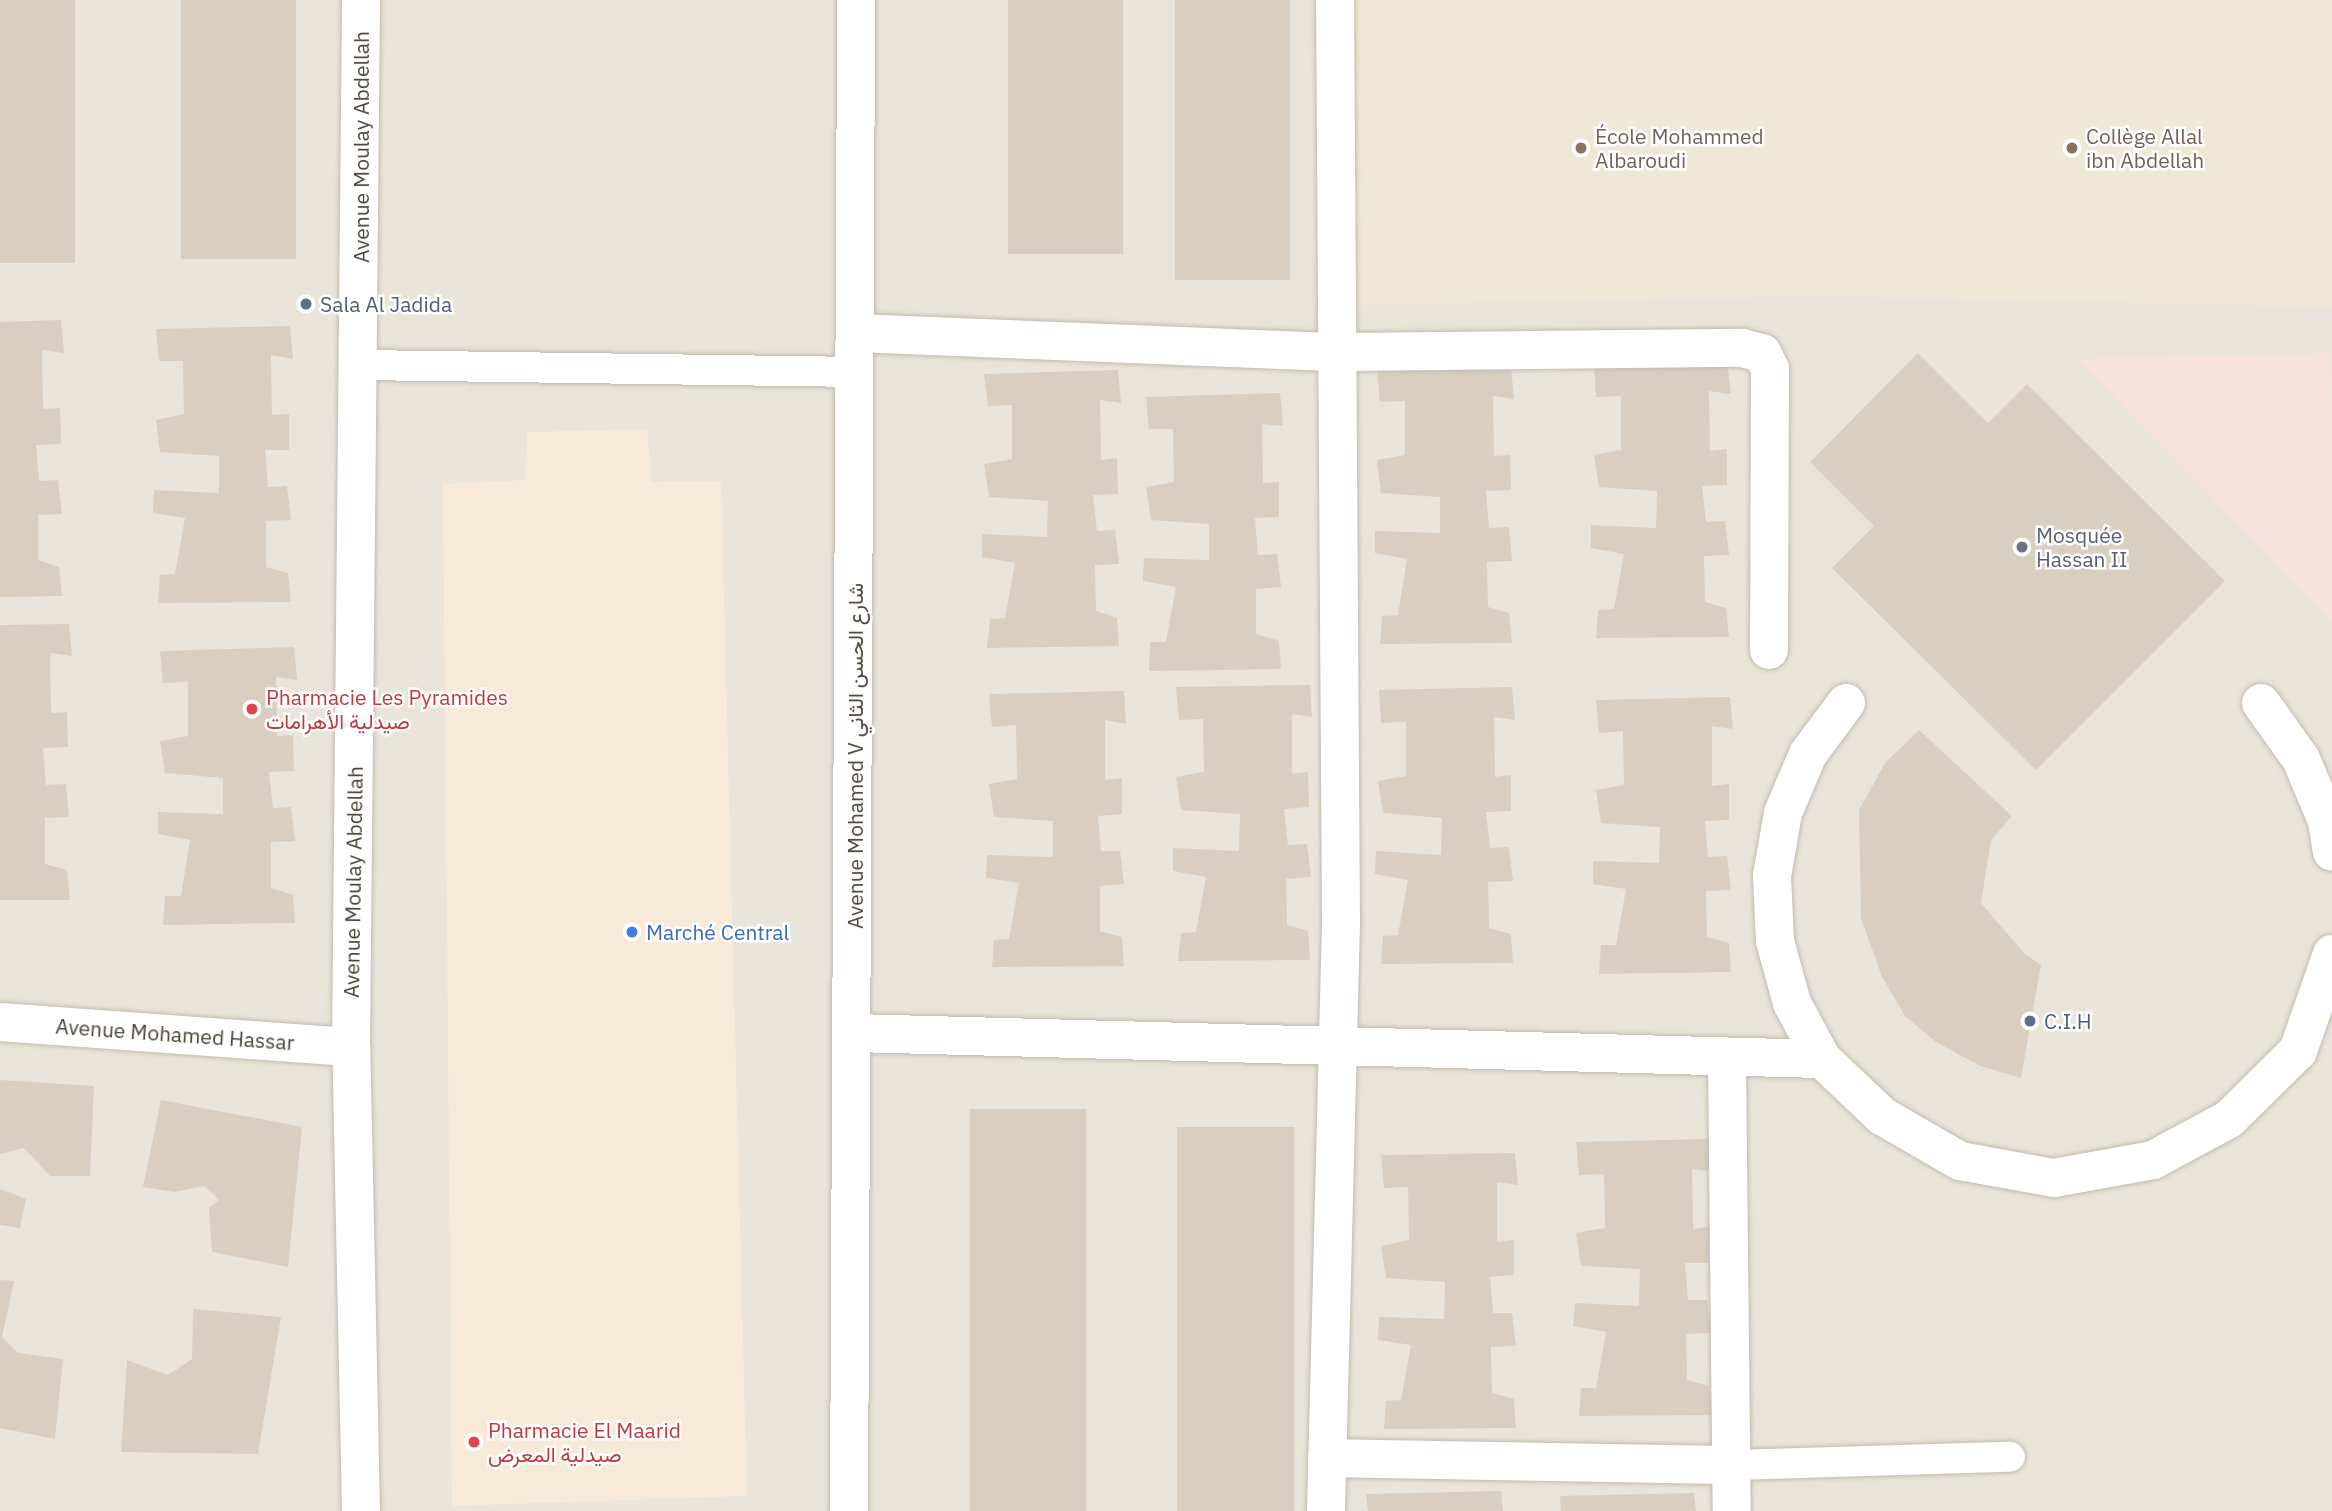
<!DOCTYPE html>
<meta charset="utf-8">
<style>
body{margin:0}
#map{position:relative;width:2332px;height:1511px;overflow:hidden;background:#f6f3ec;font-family:"IBM Plex Sans",Vazirmatn,sans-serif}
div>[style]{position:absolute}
.residential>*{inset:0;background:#eae5da;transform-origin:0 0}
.commercial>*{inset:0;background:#f7ead8}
.education>*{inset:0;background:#efe8d6}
.medical>*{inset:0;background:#f6e3e0}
.building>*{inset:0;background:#d8cfc1;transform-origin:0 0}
.roads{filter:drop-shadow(0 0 2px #c2bbae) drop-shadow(0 0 2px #c2bbae)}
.service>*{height:30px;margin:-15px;padding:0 15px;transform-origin:15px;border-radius:15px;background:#fff}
.minor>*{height:38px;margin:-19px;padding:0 19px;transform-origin:19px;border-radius:19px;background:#fff}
.tertiary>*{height:38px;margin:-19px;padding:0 19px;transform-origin:19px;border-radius:19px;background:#fff}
.dots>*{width:19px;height:19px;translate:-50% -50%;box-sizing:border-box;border:4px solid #fff;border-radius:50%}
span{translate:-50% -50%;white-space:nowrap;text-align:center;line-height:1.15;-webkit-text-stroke:5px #fff;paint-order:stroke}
.education-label{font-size:21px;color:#785e54}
.left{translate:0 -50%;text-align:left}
.street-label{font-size:21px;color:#4b4439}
.service-label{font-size:21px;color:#4e5e75}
.worship-label{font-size:21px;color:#5b616d}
.health-label{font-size:21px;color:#be3a42}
.shop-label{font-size:21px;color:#366cbe}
</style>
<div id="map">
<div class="residential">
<i style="left:0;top:0;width:2332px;height:1511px"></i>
</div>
<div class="commercial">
<i style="clip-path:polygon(647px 429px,652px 482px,721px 481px,747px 1496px,452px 1506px,443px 484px,526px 480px,527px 432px)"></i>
</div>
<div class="education">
<i style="clip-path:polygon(1352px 0,2332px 0,2332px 307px,1815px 296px,1349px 305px)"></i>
</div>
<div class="medical">
<i style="clip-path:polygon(2330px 353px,2332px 416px,2332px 621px,2078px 359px)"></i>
</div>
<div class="building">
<i style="left:0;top:0;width:75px;height:263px"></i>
<i style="left:181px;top:0;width:115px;height:259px"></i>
<i style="left:1008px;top:0;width:115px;height:254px"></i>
<i style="left:1175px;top:0;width:115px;height:280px"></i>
<i style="clip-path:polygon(61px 320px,64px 353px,42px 350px,43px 409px,60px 408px,61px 444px,36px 445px,39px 481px,58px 480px,62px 514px,38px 515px,38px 560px,59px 567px,62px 596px,0 597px,0 322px)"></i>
<i style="clip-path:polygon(290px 326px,293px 359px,271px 355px,272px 415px,289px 414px,289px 450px,265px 450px,268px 487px,287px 486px,291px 520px,266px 521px,266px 567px,288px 573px,291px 602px,158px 603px,160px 575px,175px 574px,185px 518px,153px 513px,154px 490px,219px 493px,219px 456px,160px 452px,156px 420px,184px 414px,183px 361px,159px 361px,156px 329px)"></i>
<i style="clip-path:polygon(1918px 353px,1988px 423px,2027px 384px,2225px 581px,2036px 770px,1832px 568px,1874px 526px,1810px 462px)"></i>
<i style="clip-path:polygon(1727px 361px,1731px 394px,1709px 391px,1710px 451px,1727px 449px,1727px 485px,1702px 486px,1706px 522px,1725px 521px,1729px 555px,1704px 556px,1705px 602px,1726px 608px,1729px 637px,1596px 638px,1598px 610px,1614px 609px,1624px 554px,1591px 548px,1591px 525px,1656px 528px,1657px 491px,1599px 487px,1594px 455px,1621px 450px,1621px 396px,1596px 397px,1594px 364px)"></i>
<i style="clip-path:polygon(1511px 367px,1514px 399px,1493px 396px,1494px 456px,1510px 455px,1511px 490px,1486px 491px,1489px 528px,1509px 527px,1512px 561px,1487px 562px,1488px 607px,1509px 613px,1512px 643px,1380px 644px,1382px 616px,1398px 615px,1407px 559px,1375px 553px,1375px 531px,1440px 533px,1440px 497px,1381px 493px,1377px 460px,1405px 455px,1405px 401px,1380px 402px,1377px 370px)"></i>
<i style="clip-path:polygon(1118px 370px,1121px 403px,1100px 400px,1101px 460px,1117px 458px,1118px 494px,1093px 495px,1097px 531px,1115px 530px,1119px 564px,1095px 565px,1096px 611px,1117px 618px,1119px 646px,987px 648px,990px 619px,1005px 618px,1015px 563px,982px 557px,982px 534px,1047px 537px,1048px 501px,989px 497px,984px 464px,1012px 459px,1012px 405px,988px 406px,984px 374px)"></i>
<i style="clip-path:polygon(1280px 393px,1283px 426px,1262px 424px,1263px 483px,1279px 482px,1279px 517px,1255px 518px,1258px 555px,1277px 554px,1281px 587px,1256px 589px,1256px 634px,1279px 641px,1281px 669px,1149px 671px,1150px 642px,1166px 642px,1176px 587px,1143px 581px,1144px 558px,1209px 560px,1209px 524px,1151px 520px,1146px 487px,1174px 482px,1173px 429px,1149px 429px,1146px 397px)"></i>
<i style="clip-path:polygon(69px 624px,72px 656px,50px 653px,51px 713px,67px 712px,68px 747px,43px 748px,46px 785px,66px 784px,69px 817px,45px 818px,45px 864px,67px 870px,70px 900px,0 900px,0 625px)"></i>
<i style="clip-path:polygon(294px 647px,297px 680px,276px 677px,277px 736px,293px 735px,294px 771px,269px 772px,273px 808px,291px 807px,295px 841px,271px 842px,271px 888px,293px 895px,295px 923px,163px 925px,165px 896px,181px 896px,190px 840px,158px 834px,158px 812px,223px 814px,223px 778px,165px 773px,160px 741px,188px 736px,188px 682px,163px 683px,160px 651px)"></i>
<i style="clip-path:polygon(1310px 685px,1312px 717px,1292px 714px,1292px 774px,1308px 772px,1309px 807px,1284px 809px,1288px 845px,1307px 844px,1311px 877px,1286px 879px,1287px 925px,1308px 931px,1310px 960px,1178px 961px,1181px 933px,1196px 932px,1206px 877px,1173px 871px,1173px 848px,1239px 851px,1240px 814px,1181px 810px,1176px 777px,1204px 772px,1203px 719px,1179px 720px,1176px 687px)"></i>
<i style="clip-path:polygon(1512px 687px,1515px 720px,1494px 717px,1495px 777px,1511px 775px,1511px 811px,1486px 812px,1490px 848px,1509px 847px,1513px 881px,1488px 882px,1489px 928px,1511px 934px,1513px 963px,1381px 964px,1383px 936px,1398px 935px,1408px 880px,1375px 874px,1376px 851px,1441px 855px,1442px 818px,1383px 813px,1378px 781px,1406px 776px,1406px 722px,1381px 723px,1379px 690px)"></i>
<i style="clip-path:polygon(1124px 691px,1126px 724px,1105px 720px,1105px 780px,1122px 778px,1122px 814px,1098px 816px,1101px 851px,1120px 851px,1124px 884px,1100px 886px,1100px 931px,1122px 937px,1124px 966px,992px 967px,994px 940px,1009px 939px,1019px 883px,986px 878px,987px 855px,1053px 857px,1053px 821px,994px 817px,989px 784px,1017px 779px,1016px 725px,992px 727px,989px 694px)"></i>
<i style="clip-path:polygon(1730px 697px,1733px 729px,1712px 726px,1712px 786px,1729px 784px,1729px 820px,1705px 821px,1708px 857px,1727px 856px,1731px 890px,1706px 891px,1707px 937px,1729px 943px,1731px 972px,1599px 974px,1601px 945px,1616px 945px,1626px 889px,1593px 884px,1593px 861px,1659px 863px,1660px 827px,1601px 823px,1596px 790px,1624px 785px,1623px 731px,1599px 733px,1596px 700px)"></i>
<i style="clip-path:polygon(1919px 730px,2012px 816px,1991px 840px,1981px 903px,2025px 954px,2041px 965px,2021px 1078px,1980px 1066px,1936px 1042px,1905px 1016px,1882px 977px,1861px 918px,1859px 810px,1885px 763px)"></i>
<i style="clip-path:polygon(0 1080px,94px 1086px,90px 1176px,50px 1176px,24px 1148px,0 1154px)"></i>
<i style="clip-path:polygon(161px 1100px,302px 1127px,288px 1267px,212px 1252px,209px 1208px,219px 1200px,205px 1186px,174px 1192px,143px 1187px)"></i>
<i style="left:1086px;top:1109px;width:402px;height:116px;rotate:90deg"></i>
<i style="left:1294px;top:1127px;width:384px;height:117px;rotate:90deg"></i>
<i style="clip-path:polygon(1710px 1139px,1713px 1172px,1692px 1169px,1693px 1229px,1709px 1227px,1709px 1263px,1685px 1263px,1688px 1300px,1707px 1300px,1711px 1333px,1686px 1334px,1687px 1380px,1709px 1386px,1712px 1415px,1579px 1416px,1581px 1388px,1596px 1388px,1606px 1332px,1573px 1326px,1575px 1303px,1639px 1306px,1640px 1269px,1581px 1266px,1576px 1233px,1605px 1228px,1604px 1174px,1579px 1175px,1576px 1142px)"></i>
<i style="clip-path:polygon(1515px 1153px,1518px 1185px,1497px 1182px,1497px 1242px,1514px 1240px,1514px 1275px,1490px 1277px,1493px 1313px,1512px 1313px,1516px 1346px,1491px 1347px,1492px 1393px,1514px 1399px,1516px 1428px,1384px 1429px,1386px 1401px,1401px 1400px,1411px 1345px,1378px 1340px,1379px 1317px,1444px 1319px,1445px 1282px,1386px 1278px,1381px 1246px,1409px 1240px,1408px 1187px,1384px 1188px,1381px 1155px)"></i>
<i style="clip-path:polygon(0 1189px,26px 1199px,20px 1228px,0 1225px)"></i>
<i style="clip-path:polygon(0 1280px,14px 1281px,2px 1337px,18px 1353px,63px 1359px,55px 1439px,0 1428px)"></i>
<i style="clip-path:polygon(193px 1309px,281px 1317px,258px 1454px,121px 1452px,127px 1360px,168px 1375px,192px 1359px)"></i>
<i style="clip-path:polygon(1501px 1491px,1503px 1511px,1368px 1511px,1366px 1494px)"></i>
<i style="clip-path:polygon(1694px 1493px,1696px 1511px,1561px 1511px,1560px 1496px)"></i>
</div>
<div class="roads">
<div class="service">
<i style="left:360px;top:365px;width:496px;rotate:0.8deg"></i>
<i style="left:1733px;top:1465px;width:277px;rotate:-1.7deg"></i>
</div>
<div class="minor">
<i style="left:856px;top:333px;width:482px;rotate:2.3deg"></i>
<i style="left:1338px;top:352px;width:404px;rotate:-0.6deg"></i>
<i style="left:1742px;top:348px;width:21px;rotate:14deg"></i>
<i style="left:1762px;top:353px;width:18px;rotate:63deg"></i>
<i style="left:1770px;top:369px;width:281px;rotate:90.2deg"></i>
<i style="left:1846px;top:703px;width:64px;rotate:126.7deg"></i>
<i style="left:1808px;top:754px;width:64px;rotate:113deg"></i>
<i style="left:1783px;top:813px;width:64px;rotate:99.9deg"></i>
<i style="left:1772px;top:876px;width:65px;rotate:87.4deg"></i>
<i style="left:1775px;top:941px;width:64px;rotate:74.7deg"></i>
<i style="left:1792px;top:1003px;width:64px;rotate:61.8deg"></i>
<i style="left:1822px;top:1059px;width:83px;rotate:43.5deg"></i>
<i style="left:1882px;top:1116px;width:90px;rotate:30deg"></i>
<i style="left:1960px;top:1161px;width:96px;rotate:10.3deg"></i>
<i style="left:2054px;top:1178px;width:101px;rotate:-10.3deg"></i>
<i style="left:2153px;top:1160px;width:86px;rotate:-28.3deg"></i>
<i style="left:2229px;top:1119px;width:97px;rotate:-44.6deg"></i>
<i style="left:2298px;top:1051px;width:103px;rotate:-70.7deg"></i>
<i style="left:2261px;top:703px;width:69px;rotate:54.5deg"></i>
<i style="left:2301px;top:759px;width:67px;rotate:67.2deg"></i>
<i style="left:2327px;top:821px;width:31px;rotate:81deg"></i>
<i style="left:0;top:1022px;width:352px;rotate:4.1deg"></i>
<i style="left:854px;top:1033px;width:968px;rotate:1.54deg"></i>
<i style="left:1727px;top:1059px;width:452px;rotate:89.4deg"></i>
<i style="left:1327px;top:1458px;width:406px;rotate:1deg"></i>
<i style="left:361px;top:1511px;width:464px;rotate:-91.2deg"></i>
<i style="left:351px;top:1047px;width:1047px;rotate:-89.45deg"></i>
<i style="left:1326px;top:1511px;width:588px;rotate:-88.54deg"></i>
<i style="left:1341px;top:923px;width:923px;rotate:-90.37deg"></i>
</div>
<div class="tertiary">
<i style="left:849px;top:1511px;width:1511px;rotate:-89.73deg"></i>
</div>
</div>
<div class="dots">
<i style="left:1581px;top:148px;background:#8d6e63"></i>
<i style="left:2072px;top:148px;background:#8d6e63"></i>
<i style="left:306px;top:304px;background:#5c6f8a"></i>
<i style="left:2022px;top:547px;background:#6b7280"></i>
<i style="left:252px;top:709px;background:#e0444e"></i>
<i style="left:632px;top:932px;background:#3f7fe0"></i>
<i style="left:2030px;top:1021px;background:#5c6f8a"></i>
<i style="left:474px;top:1442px;background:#e0444e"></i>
</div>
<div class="education-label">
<span class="left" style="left:1595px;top:148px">École Mohammed<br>Albaroudi</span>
<span class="left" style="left:2086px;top:148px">Collège Allal<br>ibn Abdellah</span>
</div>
<div class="street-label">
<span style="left:361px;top:147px;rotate:-90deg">Avenue Moulay Abdellah</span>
<span style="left:855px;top:756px;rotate:-90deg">Avenue Mohamed V شارع الحسن الثاني</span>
<span style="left:353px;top:882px;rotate:-89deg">Avenue Moulay Abdellah</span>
<span style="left:175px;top:1034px;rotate:4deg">Avenue Mohamed Hassar</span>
</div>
<div class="service-label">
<span class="left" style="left:320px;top:304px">Sala Al Jadida</span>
<span class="left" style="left:2044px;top:1021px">C.I.H</span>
</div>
<div class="worship-label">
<span class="left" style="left:2036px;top:547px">Mosquée<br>Hassan II</span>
</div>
<div class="health-label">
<span class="left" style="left:266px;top:709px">Pharmacie Les Pyramides<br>صيدلية الأهرامات</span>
<span class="left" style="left:488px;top:1442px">Pharmacie El Maarid<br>صيدلية المعرض</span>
</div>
<div class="shop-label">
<span class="left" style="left:646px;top:932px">Marché Central</span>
</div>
</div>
